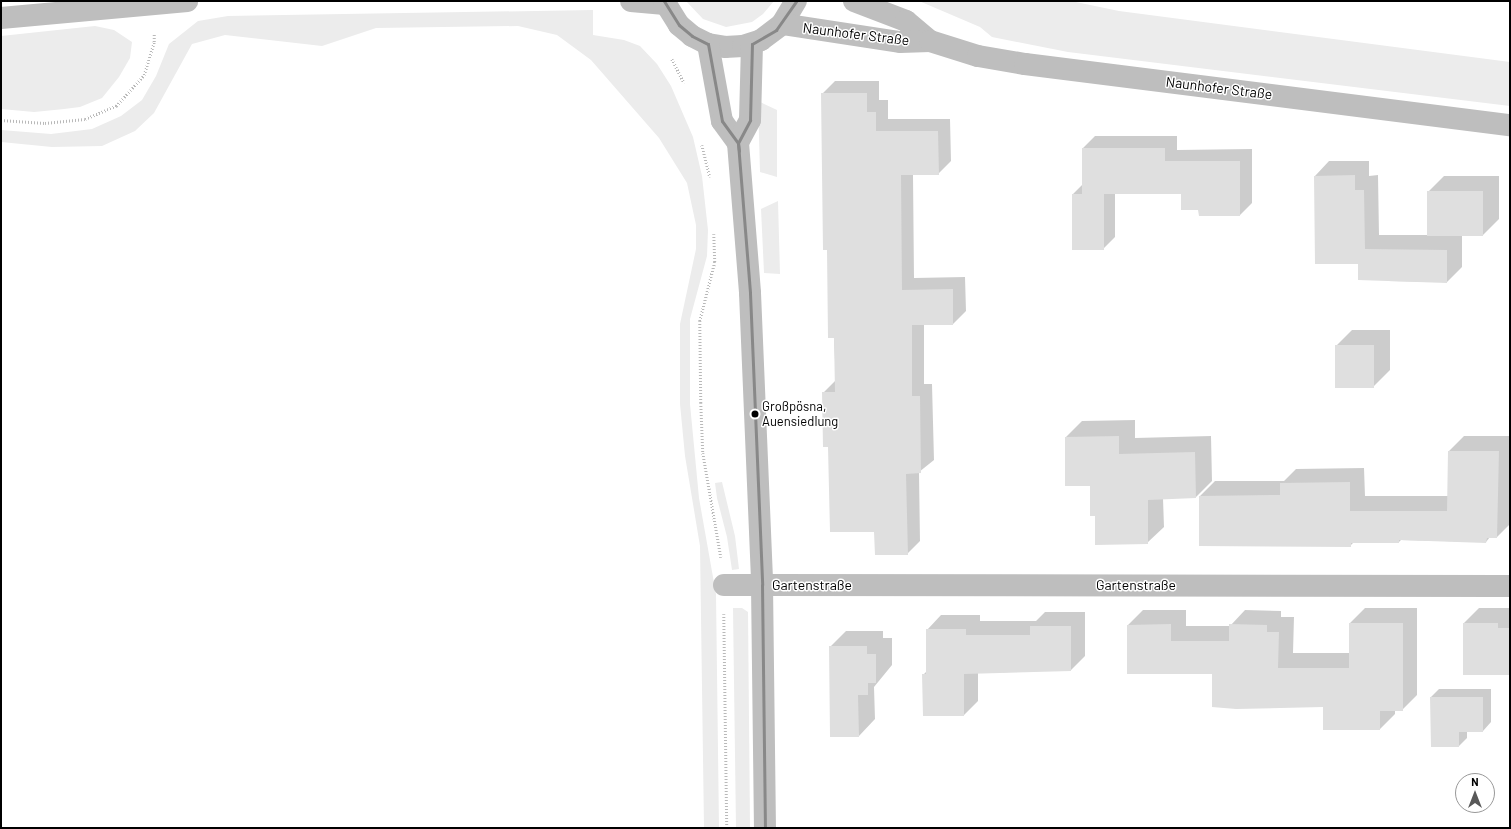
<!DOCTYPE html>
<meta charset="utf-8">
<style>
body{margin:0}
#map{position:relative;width:1511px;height:829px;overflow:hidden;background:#fff;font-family:Barlow,sans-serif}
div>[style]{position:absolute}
.green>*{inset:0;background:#ececec}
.shadow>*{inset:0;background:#0003}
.building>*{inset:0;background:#dfdfdf;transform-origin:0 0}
.path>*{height:2.5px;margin-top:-1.25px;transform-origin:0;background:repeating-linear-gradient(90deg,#b9b9b9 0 1px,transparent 0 3px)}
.minor>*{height:22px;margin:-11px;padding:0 11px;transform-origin:11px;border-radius:11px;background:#bebebe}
.bus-1>*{height:3px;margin:-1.5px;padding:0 1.5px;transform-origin:1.5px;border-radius:1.5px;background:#888}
.dots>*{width:11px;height:11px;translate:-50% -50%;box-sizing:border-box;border:2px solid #fff;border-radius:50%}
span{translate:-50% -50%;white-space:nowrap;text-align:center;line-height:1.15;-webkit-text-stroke:3px #fff;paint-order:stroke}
.bus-label{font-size:13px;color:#000}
.left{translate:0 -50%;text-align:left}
.street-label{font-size:14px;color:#000}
.frame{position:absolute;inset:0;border:2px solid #000;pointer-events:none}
.north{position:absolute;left:1455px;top:773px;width:40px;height:40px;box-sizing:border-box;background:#fff;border:1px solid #999;border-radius:50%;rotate:0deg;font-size:11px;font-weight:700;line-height:16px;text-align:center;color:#000}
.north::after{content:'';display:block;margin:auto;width:14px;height:18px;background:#595959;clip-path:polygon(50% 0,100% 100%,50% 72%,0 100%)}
</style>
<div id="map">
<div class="green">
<i style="clip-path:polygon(686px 1px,774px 1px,763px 14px,752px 22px,726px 27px,703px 19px)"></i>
<i style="clip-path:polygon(919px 1px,1071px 1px,1119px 11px,1510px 62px,1510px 106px,1068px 52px,992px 37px,980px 27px)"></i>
<i style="clip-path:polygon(593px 10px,593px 35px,624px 40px,640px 46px,657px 64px,671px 86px,693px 137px,702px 176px,708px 230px,707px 256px,690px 319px,690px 404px,699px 498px,716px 594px,719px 828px,704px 828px,700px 546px,685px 456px,680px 404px,680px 324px,696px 249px,696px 225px,687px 183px,659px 138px,591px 60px,557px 35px,518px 26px,376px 28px,322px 46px,225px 35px,192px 44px,154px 113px,135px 131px,102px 146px,52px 147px,1px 142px,1px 130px,51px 134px,92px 129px,121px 116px,142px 100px,156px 76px,169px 44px,198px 21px,228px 16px)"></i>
<i style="clip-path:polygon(95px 26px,114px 30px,132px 42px,130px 58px,119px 77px,102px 98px,80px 107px,64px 109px,34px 112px,1px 109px,1px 36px)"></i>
<i style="clip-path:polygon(758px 101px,777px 110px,777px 177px,760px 172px)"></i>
<i style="clip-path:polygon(778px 201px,780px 274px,764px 273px,761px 209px)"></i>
<i style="clip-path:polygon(722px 482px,735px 536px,739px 569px,732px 570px,727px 537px,717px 498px,715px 483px)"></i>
<i style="clip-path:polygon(733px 608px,742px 608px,748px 612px,750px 828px,736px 828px)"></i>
</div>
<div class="shadow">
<i style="clip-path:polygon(835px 81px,879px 81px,879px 100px,888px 100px,888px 119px,950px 119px,951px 161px,938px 174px,913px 174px,914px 278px,965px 277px,966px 311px,953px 324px,924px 324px,924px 384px,932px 384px,934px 460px,919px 472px,920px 541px,907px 554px,875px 531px,829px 446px,823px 393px,836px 380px,822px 94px)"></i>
<i style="clip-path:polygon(1095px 136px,1177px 136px,1177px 150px,1252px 149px,1252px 203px,1240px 215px,1199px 209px,1182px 193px,1115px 193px,1115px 237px,1103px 249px,1073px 194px,1083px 184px,1083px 148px)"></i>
<i style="clip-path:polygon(1329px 161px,1369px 161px,1369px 176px,1378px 175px,1379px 235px,1427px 235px,1428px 192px,1444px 176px,1499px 176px,1499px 219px,1483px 235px,1462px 235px,1462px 267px,1447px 282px,1388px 281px,1359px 263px,1315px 176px)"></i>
<i style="clip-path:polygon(1352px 330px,1390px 330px,1390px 370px,1373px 387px,1336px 346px)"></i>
<i style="clip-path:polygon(1135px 420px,1135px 438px,1211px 436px,1212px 481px,1196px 497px,1163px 498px,1164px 527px,1147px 543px,1096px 515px,1091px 485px,1066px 437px,1082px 421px)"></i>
<i style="clip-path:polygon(1464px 436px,1510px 436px,1510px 524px,1497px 537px,1490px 537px,1486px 542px,1401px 540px,1399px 542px,1354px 542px,1350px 546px,1200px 496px,1215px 481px,1284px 481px,1296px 469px,1364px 468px,1365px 496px,1448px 496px,1449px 451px)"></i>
<i style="clip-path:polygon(1365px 608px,1417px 608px,1417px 695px,1402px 710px,1395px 710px,1395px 714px,1380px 729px,1324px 729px,1324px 706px,1213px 673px,1128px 625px,1143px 610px,1186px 610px,1186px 626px,1230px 626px,1245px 610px,1281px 611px,1281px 617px,1294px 617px,1293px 653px,1350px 653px,1350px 623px)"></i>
<i style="clip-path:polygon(1479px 608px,1510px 608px,1510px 674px,1464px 623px)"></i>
<i style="clip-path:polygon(1045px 612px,1085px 612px,1085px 656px,1071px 670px,978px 673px,978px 701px,964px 715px,923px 675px,927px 671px,927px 630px,941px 615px,980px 615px,980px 621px,1036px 621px)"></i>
<i style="clip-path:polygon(846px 631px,883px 631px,883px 638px,892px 638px,892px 665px,874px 687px,875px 719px,859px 736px,830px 647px)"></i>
<i style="clip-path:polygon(1439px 689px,1491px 689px,1491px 722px,1483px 731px,1467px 731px,1467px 738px,1459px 746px,1431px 697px)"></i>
</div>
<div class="building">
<i style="clip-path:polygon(821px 93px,867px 93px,867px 112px,876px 112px,876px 131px,938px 131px,939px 175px,901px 175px,902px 290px,953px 289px,953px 325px,912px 325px,912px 396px,920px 396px,921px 473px,906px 474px,908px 555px,875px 555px,874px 532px,830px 532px,828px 447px,823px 447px,822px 392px,835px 392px,834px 338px,828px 338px,827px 250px,823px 250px)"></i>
<i style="clip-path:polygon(1082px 148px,1165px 148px,1165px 161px,1240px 161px,1240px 216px,1199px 216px,1198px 210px,1181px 210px,1181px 194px,1104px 194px,1104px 250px,1072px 250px,1072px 194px,1082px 194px)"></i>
<i style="clip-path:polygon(1355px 175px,1355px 190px,1364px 190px,1365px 249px,1447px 250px,1447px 283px,1358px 280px,1358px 264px,1315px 264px,1314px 176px)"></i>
<i style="left:1427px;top:191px;width:56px;height:45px"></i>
<i style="left:1335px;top:345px;width:39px;height:43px"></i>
<i style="clip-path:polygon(1119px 436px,1119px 454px,1195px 452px,1196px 498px,1148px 500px,1148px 544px,1095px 545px,1095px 516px,1090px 516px,1090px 486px,1065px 486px,1065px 437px)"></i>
<i style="clip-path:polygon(1448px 451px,1499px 451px,1497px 538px,1487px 538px,1486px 543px,1399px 540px,1399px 543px,1351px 543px,1351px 547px,1199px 546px,1199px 496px,1280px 495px,1280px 483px,1350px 482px,1350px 511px,1447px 511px)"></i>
<i style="clip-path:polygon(1349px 623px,1403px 623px,1403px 711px,1380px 711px,1380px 730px,1323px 730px,1323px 707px,1236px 709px,1212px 707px,1212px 674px,1127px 674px,1127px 625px,1171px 624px,1171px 641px,1229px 641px,1229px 624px,1267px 625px,1267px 632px,1279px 632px,1278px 668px,1349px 668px)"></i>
<i style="clip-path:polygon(1463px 623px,1498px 623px,1498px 628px,1510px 628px,1510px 675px,1463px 675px)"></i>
<i style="clip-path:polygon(1030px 626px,1071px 626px,1071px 671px,964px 674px,964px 716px,923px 716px,922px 674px,926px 674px,926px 629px,966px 629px,966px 635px,1030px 635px)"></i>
<i style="clip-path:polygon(829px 646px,867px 646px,867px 654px,876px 654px,876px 683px,868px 683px,868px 695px,858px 695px,859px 737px,830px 737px)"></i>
<i style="clip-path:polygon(1430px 697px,1483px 697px,1483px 732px,1459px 732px,1459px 747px,1431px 747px)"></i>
</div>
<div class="path">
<i style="left:672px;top:59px;width:27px;rotate:63deg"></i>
<i style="left:1px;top:120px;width:44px;rotate:3.9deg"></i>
<i style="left:45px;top:123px;width:40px;rotate:-5.7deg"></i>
<i style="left:85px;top:119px;width:34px;rotate:-23deg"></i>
<i style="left:116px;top:106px;width:42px;rotate:-47.9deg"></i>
<i style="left:144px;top:75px;width:34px;rotate:-73deg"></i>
<i style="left:154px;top:42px;width:9px;rotate:-90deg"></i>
<i style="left:702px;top:145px;width:33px;rotate:76deg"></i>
<i style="left:714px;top:234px;width:28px;rotate:88deg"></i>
<i style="left:715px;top:262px;width:61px;rotate:104.3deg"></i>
<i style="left:700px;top:321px;width:82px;rotate:89.3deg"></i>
<i style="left:701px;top:403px;width:50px;rotate:87.7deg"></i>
<i style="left:703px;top:453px;width:106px;rotate:80.2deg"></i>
<i style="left:724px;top:614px;width:214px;rotate:89.2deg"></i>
</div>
<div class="minor">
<i style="left:631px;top:1px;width:34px;rotate:5deg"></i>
<i style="left:664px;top:1px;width:28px;rotate:58deg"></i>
<i style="left:679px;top:25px;width:17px;rotate:40deg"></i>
<i style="left:692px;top:36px;width:18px;rotate:27deg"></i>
<i style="left:708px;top:44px;width:17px;rotate:10deg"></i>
<i style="left:725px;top:47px;width:18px;rotate:-3deg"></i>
<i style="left:743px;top:46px;width:19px;rotate:-18deg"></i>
<i style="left:761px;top:40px;width:26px;rotate:-37deg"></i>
<i style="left:782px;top:24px;width:27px;rotate:-59deg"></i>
<i style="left:854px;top:1px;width:56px;rotate:21deg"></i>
<i style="left:906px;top:21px;width:31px;rotate:40deg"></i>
<i style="left:1px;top:18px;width:187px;rotate:-5.2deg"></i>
<i style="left:782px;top:24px;width:119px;rotate:8.7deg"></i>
<i style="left:900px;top:42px;width:30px;rotate:-2deg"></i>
<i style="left:930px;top:41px;width:50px;rotate:17.4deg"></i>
<i style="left:978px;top:56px;width:48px;rotate:9.7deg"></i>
<i style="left:1025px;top:64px;width:489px;rotate:7.2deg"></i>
<i style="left:708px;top:44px;width:78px;rotate:79.7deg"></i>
<i style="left:722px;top:121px;width:27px;rotate:54deg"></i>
<i style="left:752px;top:44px;width:76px;rotate:91.5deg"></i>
<i style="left:750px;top:120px;width:26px;rotate:118deg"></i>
<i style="left:738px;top:143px;width:150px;rotate:85.4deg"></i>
<i style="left:750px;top:293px;width:292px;rotate:87.6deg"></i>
<i style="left:762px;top:585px;width:243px;rotate:89.3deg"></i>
<i style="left:724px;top:585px;width:786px;rotate:0.07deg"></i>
</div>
<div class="bus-1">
<i style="left:664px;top:1px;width:28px;rotate:58deg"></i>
<i style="left:679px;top:25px;width:17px;rotate:40deg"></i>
<i style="left:692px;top:36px;width:18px;rotate:27deg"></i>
<i style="left:708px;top:44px;width:78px;rotate:79.7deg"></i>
<i style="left:722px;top:121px;width:27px;rotate:54deg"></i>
<i style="left:738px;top:143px;width:150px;rotate:85.4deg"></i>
<i style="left:750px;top:293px;width:292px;rotate:87.6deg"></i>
<i style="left:762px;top:585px;width:243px;rotate:89.3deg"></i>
<i style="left:739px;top:151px;width:8px;rotate:-97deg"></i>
<i style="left:738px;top:143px;width:26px;rotate:-62deg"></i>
<i style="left:750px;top:120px;width:76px;rotate:-88.5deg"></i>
<i style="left:752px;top:44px;width:28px;rotate:-30deg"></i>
<i style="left:776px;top:30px;width:35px;rotate:-55deg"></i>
</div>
<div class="dots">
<i style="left:755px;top:414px;background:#000"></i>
</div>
<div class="bus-label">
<span class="left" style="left:762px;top:414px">Großpösna,<br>Auensiedlung</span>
</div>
<div class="street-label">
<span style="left:856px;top:34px;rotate:7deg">Naunhofer Straße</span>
<span style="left:1219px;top:88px;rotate:7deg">Naunhofer Straße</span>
<span style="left:812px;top:585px">Gartenstraße</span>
<span style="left:1136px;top:585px">Gartenstraße</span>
</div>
<div class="frame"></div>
<div class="north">N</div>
</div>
